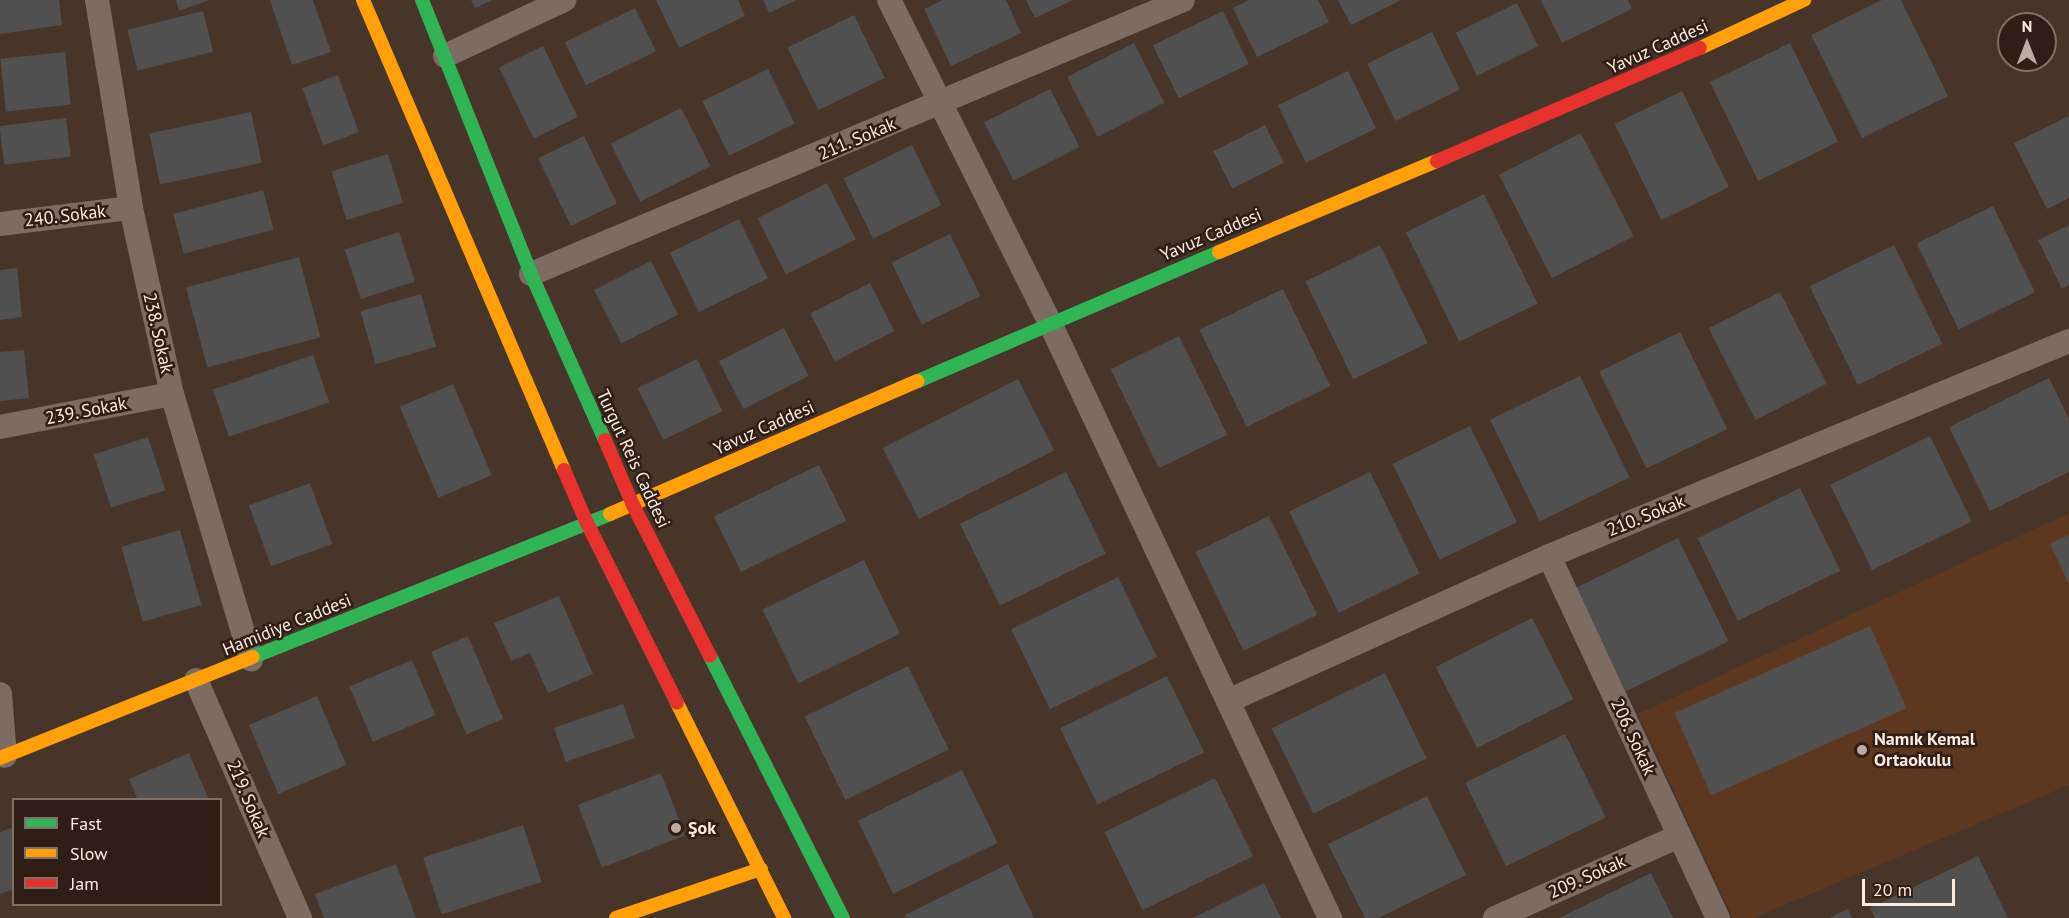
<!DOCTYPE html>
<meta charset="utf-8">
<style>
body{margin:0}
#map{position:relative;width:2069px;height:918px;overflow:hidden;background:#473529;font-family:"PT Sans",sans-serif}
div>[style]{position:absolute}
.built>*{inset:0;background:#5d381f}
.building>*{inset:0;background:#505050;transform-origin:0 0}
.street>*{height:24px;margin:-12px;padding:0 12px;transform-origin:12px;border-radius:12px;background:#7c6c61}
.fast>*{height:14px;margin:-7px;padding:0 7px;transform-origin:7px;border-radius:7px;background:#30b455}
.slow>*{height:14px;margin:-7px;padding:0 7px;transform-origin:7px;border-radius:7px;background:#ff9f0a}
.jam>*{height:14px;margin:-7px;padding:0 7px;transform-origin:7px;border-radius:7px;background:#e5322d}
.dots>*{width:16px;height:16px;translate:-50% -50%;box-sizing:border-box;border:3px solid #2e1e15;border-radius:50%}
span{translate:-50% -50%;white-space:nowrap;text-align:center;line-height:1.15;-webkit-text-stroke:5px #2e1e15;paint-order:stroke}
.street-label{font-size:18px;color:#fcebe0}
.poi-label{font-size:18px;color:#fcebe0;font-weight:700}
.left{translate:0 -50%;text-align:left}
.legend{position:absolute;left:12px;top:798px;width:210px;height:108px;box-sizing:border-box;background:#2e1e15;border:2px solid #807066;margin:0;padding:8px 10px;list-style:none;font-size:18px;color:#fcebe0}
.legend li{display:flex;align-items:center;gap:12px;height:30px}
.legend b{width:30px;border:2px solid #807066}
.north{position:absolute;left:1997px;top:12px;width:60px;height:60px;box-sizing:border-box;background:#2e1e15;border:2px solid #807066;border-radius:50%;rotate:0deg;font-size:16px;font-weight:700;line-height:24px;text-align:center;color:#fcebe0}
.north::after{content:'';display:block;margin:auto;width:21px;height:27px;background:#bdaba0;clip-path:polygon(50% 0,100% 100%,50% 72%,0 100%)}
.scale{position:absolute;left:1862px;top:879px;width:93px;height:27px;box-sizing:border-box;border:3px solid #fcebe0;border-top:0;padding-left:8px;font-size:18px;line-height:21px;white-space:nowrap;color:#fcebe0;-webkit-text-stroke:4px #2e1e15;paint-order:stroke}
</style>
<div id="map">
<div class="built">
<i style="clip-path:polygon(2069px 513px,2069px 785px,1754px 918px,1733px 918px,1638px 714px)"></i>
</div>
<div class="building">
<i style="clip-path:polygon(0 0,59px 0,62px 25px,0 34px)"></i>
<i style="clip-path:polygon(176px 0,209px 0,179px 11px)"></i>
<i style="clip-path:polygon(270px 0,313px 0,331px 52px,292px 65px)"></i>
<i style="clip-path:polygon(471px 0,492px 0,475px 8px)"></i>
<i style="clip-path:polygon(656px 0,738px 0,745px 16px,679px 48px)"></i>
<i style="clip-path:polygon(763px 0,796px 0,769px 13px)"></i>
<i style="clip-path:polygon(943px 0,1006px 0,1021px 33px,951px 66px,924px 9px)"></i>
<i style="clip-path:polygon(1026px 0,1073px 0,1035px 18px)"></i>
<i style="clip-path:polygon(1249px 0,1318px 0,1329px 22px,1257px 57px,1233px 8px)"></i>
<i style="clip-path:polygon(1338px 0,1401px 0,1351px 25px)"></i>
<i style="clip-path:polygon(1541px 0,1628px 0,1632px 9px,1562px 43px)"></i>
<i style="clip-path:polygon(1882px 0,1901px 0,1948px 96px,1862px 138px,1811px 35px)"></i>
<i style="left:1517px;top:3px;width:48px;height:68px;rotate:64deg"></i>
<i style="left:635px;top:8px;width:48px;height:78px;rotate:64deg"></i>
<i style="left:203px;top:11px;width:42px;height:78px;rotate:76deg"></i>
<i style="left:1223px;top:11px;width:59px;height:78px;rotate:64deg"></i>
<i style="left:854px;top:15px;width:70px;height:74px;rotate:64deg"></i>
<i style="left:1432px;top:32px;width:64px;height:72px;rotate:64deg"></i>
<i style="left:1134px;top:43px;width:67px;height:75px;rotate:63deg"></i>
<i style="left:1790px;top:43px;width:110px;height:89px;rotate:64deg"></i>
<i style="left:543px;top:46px;width:79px;height:49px;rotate:64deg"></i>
<i style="left:65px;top:52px;width:53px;height:65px;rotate:84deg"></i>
<i style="left:768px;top:69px;width:61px;height:73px;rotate:64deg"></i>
<i style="left:1348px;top:71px;width:64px;height:78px;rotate:64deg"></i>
<i style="left:338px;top:75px;width:61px;height:38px;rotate:70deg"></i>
<i style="left:1050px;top:89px;width:65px;height:74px;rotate:63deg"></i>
<i style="left:1682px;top:91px;width:107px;height:75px;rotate:64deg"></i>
<i style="left:681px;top:108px;width:65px;height:79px;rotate:63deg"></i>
<i style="left:251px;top:112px;width:52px;height:104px;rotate:78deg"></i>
<i style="clip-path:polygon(2069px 116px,2069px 198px,2047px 209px,2014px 143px)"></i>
<i style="left:66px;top:118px;width:39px;height:67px;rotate:83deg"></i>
<i style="left:1265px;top:125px;width:42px;height:58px;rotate:63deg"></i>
<i style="left:1581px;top:133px;width:116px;height:92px;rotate:63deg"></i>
<i style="left:584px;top:136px;width:75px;height:51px;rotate:64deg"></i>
<i style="left:912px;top:145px;width:67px;height:76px;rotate:64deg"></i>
<i style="left:388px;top:154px;width:51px;height:59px;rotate:73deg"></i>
<i style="left:827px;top:183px;width:63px;height:78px;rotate:63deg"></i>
<i style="left:263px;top:190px;width:41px;height:93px;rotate:75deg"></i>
<i style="left:1484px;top:194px;width:122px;height:87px;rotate:64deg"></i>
<i style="left:1993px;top:206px;width:96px;height:85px;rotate:64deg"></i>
<i style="left:739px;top:219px;width:66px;height:77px;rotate:64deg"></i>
<i style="clip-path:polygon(2069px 225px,2069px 285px,2062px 289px,2038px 240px)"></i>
<i style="left:399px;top:232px;width:52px;height:57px;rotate:72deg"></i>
<i style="left:950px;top:234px;width:69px;height:65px;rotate:64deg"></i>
<i style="left:1380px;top:245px;width:109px;height:83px;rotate:64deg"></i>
<i style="left:1894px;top:245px;width:110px;height:94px;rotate:64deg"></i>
<i style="left:299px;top:257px;width:83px;height:117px;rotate:75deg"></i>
<i style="left:651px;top:261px;width:60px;height:64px;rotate:63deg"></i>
<i style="clip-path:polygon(17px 268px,22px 317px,0 320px,0 270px)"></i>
<i style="left:870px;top:283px;width:54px;height:67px;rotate:63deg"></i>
<i style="left:1283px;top:289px;width:108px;height:93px;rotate:64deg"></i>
<i style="left:1780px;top:292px;width:103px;height:80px;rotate:63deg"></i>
<i style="left:421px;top:294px;width:55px;height:63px;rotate:74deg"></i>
<i style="left:784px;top:328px;width:54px;height:73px;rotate:63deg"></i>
<i style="left:1680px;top:332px;width:108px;height:90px;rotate:64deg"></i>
<i style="left:1179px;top:336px;width:110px;height:76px;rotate:64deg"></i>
<i style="clip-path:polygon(24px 350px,29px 398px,0 401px,0 352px)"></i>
<i style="left:313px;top:355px;width:50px;height:106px;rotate:71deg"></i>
<i style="left:697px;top:359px;width:58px;height:66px;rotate:64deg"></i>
<i style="left:1580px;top:376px;width:113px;height:100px;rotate:64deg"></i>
<i style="clip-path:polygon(2049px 378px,2069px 419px,2069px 472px,1990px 511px,1949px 427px)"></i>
<i style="left:1018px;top:379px;width:80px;height:152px;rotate:63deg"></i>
<i style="left:453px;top:384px;width:99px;height:58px;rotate:67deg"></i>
<i style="left:1470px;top:426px;width:107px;height:86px;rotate:64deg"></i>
<i style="left:1930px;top:436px;width:95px;height:111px;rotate:64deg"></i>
<i style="left:148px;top:437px;width:56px;height:57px;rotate:72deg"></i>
<i style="left:819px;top:465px;width:62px;height:117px;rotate:64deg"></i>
<i style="left:1066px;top:472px;width:91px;height:118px;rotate:64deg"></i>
<i style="left:1370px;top:472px;width:113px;height:90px;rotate:64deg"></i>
<i style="left:310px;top:483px;width:65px;height:65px;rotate:70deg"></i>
<i style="left:1800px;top:488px;width:92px;height:114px;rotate:64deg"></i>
<i style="left:1269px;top:516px;width:110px;height:82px;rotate:64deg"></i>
<i style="left:180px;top:530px;width:78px;height:61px;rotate:74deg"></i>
<i style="clip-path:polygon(2069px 535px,2069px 584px,2050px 544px)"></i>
<i style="left:1678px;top:538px;width:115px;height:114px;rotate:64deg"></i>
<i style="left:864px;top:560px;width:82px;height:113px;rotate:64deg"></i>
<i style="left:1118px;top:577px;width:89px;height:119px;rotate:64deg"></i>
<i style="clip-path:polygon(559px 596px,593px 674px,548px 693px,530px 653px,511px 661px,494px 623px)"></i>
<i style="left:1532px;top:618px;width:91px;height:108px;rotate:63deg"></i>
<i style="left:1870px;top:626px;width:90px;height:214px;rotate:66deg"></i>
<i style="left:468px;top:636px;width:90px;height:40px;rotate:67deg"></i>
<i style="left:412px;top:660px;width:60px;height:68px;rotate:67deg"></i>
<i style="left:908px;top:666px;width:93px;height:115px;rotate:64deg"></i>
<i style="left:1385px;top:673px;width:95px;height:126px;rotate:64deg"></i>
<i style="left:1167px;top:676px;width:85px;height:119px;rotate:64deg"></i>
<i style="left:317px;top:696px;width:75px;height:74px;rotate:67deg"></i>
<i style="left:623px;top:704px;width:36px;height:73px;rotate:71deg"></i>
<i style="left:1565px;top:734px;width:93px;height:111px;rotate:64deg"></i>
<i style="clip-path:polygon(189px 753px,209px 800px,138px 800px,129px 779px)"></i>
<i style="left:962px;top:770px;width:81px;height:116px;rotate:64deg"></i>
<i style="left:661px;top:773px;width:67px;height:89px;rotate:69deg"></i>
<i style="left:1215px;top:778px;width:87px;height:123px;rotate:64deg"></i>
<i style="clip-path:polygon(1427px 796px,1466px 875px,1378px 918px,1365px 918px,1328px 844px)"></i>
<i style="left:523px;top:825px;width:60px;height:105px;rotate:72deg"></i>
<i style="clip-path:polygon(14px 827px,14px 889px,0 894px,0 832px)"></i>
<i style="clip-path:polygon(1978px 856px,2008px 918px,1875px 918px,1870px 908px)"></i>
<i style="clip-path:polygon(396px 864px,416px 918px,324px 918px,315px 894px)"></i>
<i style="clip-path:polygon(1008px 864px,1034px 918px,906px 918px,905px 915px)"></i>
<i style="clip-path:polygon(1651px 873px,1673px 918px,1559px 918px)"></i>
<i style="clip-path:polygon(1264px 883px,1281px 918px,1193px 918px)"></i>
<i style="clip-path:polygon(1848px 909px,1852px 918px,1829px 918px)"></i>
</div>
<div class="street">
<i style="left:97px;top:0;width:211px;rotate:80.7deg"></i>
<i style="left:131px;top:208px;width:190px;rotate:77.6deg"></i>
<i style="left:172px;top:394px;width:277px;rotate:73.4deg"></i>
<i style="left:889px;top:0;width:361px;rotate:63.5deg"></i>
<i style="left:1050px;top:323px;width:658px;rotate:64.8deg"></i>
<i style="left:445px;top:56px;width:132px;rotate:-25.2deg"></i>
<i style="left:0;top:224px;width:132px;rotate:-7deg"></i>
<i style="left:531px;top:274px;width:707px;rotate:-22.79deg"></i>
<i style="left:0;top:427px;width:175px;rotate:-10.9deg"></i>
<i style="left:1549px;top:556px;width:400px;rotate:65deg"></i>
<i style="left:196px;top:680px;width:260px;rotate:66.4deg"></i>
<i style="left:0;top:694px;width:62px;rotate:85.4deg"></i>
<i style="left:1228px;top:701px;width:352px;rotate:-24.3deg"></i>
<i style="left:1549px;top:556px;width:563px;rotate:-22.46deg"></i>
<i style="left:1495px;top:918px;width:201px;rotate:-24deg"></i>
</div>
<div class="fast">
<i style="left:422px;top:0;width:295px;rotate:68.3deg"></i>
<i style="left:531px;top:274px;width:182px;rotate:66deg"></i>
<i style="left:918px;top:381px;width:327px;rotate:-23.2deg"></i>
<i style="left:710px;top:656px;width:294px;rotate:63.1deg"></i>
<i style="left:253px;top:657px;width:385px;rotate:-21.8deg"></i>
</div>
<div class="slow">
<i style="left:363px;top:0;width:511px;rotate:66.85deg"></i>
<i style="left:1700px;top:48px;width:115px;rotate:-24.8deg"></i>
<i style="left:1219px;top:252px;width:236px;rotate:-22.7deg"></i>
<i style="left:610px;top:514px;width:335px;rotate:-23.4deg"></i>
<i style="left:677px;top:703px;width:240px;rotate:63.5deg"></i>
<i style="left:0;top:758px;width:272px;rotate:-21.8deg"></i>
<i style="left:616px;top:918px;width:153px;rotate:-18.7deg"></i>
</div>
<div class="jam">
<i style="left:1437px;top:161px;width:286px;rotate:-23.3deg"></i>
<i style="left:605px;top:440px;width:71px;rotate:66.7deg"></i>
<i style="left:633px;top:505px;width:169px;rotate:63deg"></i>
<i style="left:564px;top:470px;width:56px;rotate:66.7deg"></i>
<i style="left:586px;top:521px;width:203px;rotate:63.4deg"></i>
</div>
<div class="dots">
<i style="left:1862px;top:750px;background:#bdaba0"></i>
<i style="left:676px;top:828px;background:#bdaba0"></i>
</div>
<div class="street-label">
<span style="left:1658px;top:47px;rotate:-24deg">Yavuz Caddesi</span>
<span style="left:857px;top:139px;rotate:-23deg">211. Sokak</span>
<span style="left:65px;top:216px;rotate:-7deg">240. Sokak</span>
<span style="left:1211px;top:235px;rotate:-23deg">Yavuz Caddesi</span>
<span style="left:158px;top:333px;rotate:77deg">238. Sokak</span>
<span style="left:86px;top:411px;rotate:-11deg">239. Sokak</span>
<span style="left:764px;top:428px;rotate:-24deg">Yavuz Caddesi</span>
<span style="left:633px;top:459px;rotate:65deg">Turgut Reis Caddesi</span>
<span style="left:1646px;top:516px;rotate:-22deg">210. Sokak</span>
<span style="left:287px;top:625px;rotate:-22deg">Hamidiye Caddesi</span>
<span style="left:1633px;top:737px;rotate:65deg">206. Sokak</span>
<span style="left:248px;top:799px;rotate:67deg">219. Sokak</span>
<span style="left:1587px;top:877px;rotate:-24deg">209. Sokak</span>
</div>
<div class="poi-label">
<span class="left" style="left:1874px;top:750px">Namık Kemal<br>Ortaokulu</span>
<span class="left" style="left:688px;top:828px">Şok</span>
</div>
<ul class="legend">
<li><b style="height:8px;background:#30b455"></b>Fast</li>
<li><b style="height:8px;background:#ff9f0a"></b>Slow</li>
<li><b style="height:8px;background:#e5322d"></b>Jam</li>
</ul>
<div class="north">N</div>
<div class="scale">20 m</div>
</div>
